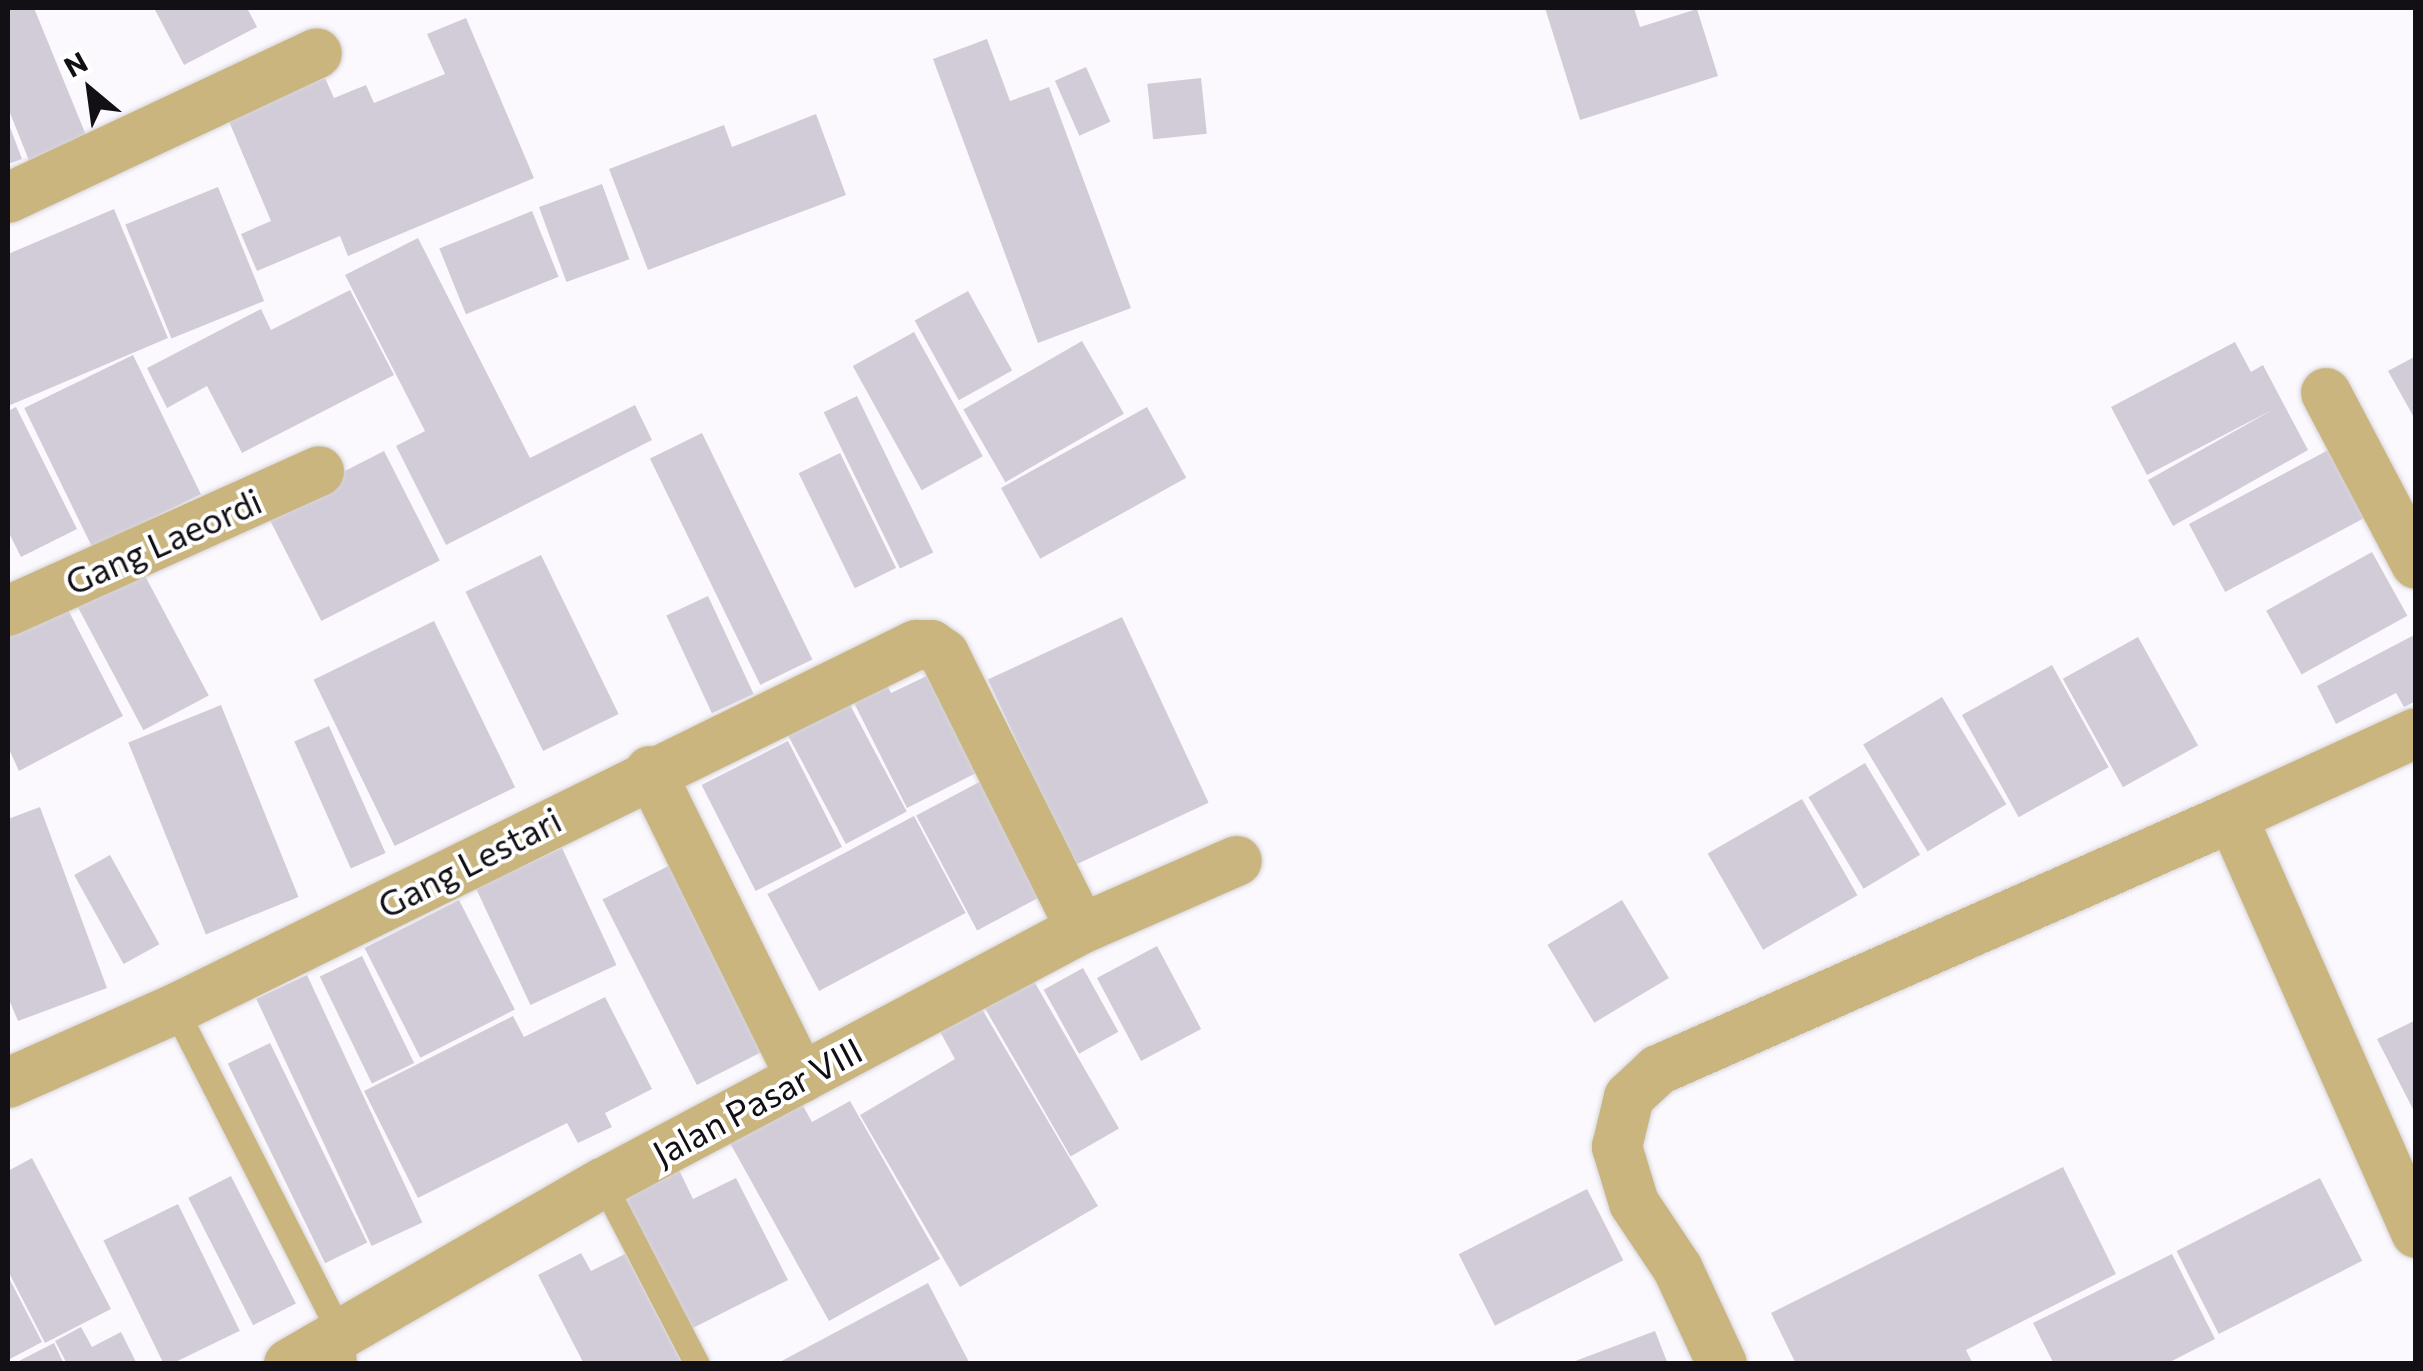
<!DOCTYPE html>
<style>
body{margin:0}
#map{position:relative;width:2423px;height:1371px;overflow:hidden;background:#fbf9fe;font-family:Commissioner,sans-serif}
div>[style]{position:absolute}
.building>*{inset:0;background:#d2ccd8;transform-origin:0 0}
.roads{filter:drop-shadow(0 0 2px #d6d4d9) drop-shadow(0 0 2px #d6d4d9)}
.lane>*{height:25px;margin:-12.5px;padding:0 12.5px;transform-origin:12.5px;border-radius:12.5px;background:#cab57e}
.street>*{height:50px;margin:-25px;padding:0 25px;transform-origin:25px;border-radius:25px;background:#cab57e}
span{translate:-50% -50%;white-space:nowrap;text-align:center;line-height:1.15;-webkit-text-stroke:8px #fff;paint-order:stroke}
.street-label{font-size:35px;color:#121014}
.frame{position:absolute;inset:0;border:10px solid #121014;pointer-events:none}
.north{position:absolute;left:40px;top:40px;width:100px;height:100px;-webkit-text-stroke:8px #fff;paint-order:stroke;rotate:331deg;font-size:28px;font-weight:700;line-height:40px;text-align:center;color:#121014}
.north::after{content:'';display:block;margin:auto;width:35px;height:45px;background:#121014;clip-path:polygon(50% 0,100% 100%,50% 72%,0 100%)}
</style>
<div id="map">
<div class="building">
<i style="clip-path:polygon(8px 8px,34px 8px,88px 140px,30px 163px,8px 108px)"></i>
<i style="clip-path:polygon(154px 8px,247px 8px,257px 27px,184px 65px)"></i>
<i style="clip-path:polygon(1545px 8px,1634px 8px,1640px 27px,1697px 9px,1718px 76px,1580px 120px)"></i>
<i style="clip-path:polygon(466px 18px,534px 178px,348px 256px,340px 236px,257px 271px,241px 234px,271px 221px,228px 119px,325px 78px,334px 98px,366px 85px,374px 103px,445px 74px,427px 34px)"></i>
<i style="clip-path:polygon(987px 39px,1010px 101px,1049px 87px,1131px 308px,1038px 343px,933px 59px)"></i>
<i style="left:1086px;top:67px;width:60px;height:34px;rotate:66deg"></i>
<i style="left:1201px;top:78px;width:56px;height:54px;rotate:84deg"></i>
<i style="clip-path:polygon(816px 114px,846px 195px,648px 270px,609px 169px,724px 125px,732px 147px)"></i>
<i style="clip-path:polygon(8px 122px,22px 159px,8px 164px)"></i>
<i style="left:602px;top:184px;width:80px;height:67px;rotate:70deg"></i>
<i style="left:218px;top:187px;width:123px;height:100px;rotate:68deg"></i>
<i style="clip-path:polygon(114px 209px,168px 338px,8px 406px,8px 254px)"></i>
<i style="left:532px;top:211px;width:71px;height:100px;rotate:68deg"></i>
<i style="clip-path:polygon(418px 238px,530px 458px,635px 405px,652px 440px,446px 545px,396px 446px,425px 431px,345px 275px)"></i>
<i style="clip-path:polygon(350px 290px,394px 375px,242px 453px,207px 386px,167px 408px,147px 368px,261px 309px,271px 330px)"></i>
<i style="left:968px;top:291px;width:91px;height:61px;rotate:61deg"></i>
<i style="left:914px;top:332px;width:142px;height:70px;rotate:61deg"></i>
<i style="left:1082px;top:341px;width:84px;height:137px;rotate:60deg"></i>
<i style="clip-path:polygon(2235px 342px,2251px 372px,2263px 365px,2308px 450px,2173px 526px,2148px 480px,2274px 409px,2147px 475px,2111px 407px)"></i>
<i style="left:133px;top:355px;width:155px;height:121px;rotate:64deg"></i>
<i style="clip-path:polygon(2416px 356px,2416px 421px,2388px 371px)"></i>
<i style="left:857px;top:396px;width:174px;height:37px;rotate:64deg"></i>
<i style="clip-path:polygon(16px 407px,77px 529px,21px 557px,8px 531px,8px 411px)"></i>
<i style="left:1147px;top:407px;width:81px;height:167px;rotate:61deg"></i>
<i style="left:702px;top:433px;width:252px;height:58px;rotate:64deg"></i>
<i style="left:2332px;top:448px;width:77px;height:162px;rotate:62deg"></i>
<i style="left:384px;top:451px;width:123px;height:133px;rotate:63deg"></i>
<i style="left:840px;top:453px;width:128px;height:46px;rotate:64deg"></i>
<i style="left:2372px;top:552px;width:73px;height:121px;rotate:61deg"></i>
<i style="left:541px;top:555px;width:177px;height:84px;rotate:64deg"></i>
<i style="left:135px;top:557px;width:157px;height:74px;rotate:62deg"></i>
<i style="left:708px;top:596px;width:108px;height:46px;rotate:65deg"></i>
<i style="clip-path:polygon(63px 600px,123px 716px,19px 771px,8px 747px,8px 629px)"></i>
<i style="left:1122px;top:617px;width:205px;height:148px;rotate:65deg"></i>
<i style="left:434px;top:621px;width:185px;height:134px;rotate:64deg"></i>
<i style="clip-path:polygon(2416px 634px,2416px 701px,2404px 707px,2396px 693px,2336px 724px,2317px 686px)"></i>
<i style="left:2138px;top:637px;width:124px;height:86px;rotate:61deg"></i>
<i style="left:2052px;top:665px;width:117px;height:103px;rotate:61deg"></i>
<i style="clip-path:polygon(937px 671px,986px 768px,907px 808px,848px 691px,881px 673px,891px 693px)"></i>
<i style="left:1942px;top:697px;width:125px;height:92px;rotate:59deg"></i>
<i style="left:849px;top:703px;width:123px;height:69px;rotate:62deg"></i>
<i style="left:221px;top:705px;width:207px;height:100px;rotate:68deg"></i>
<i style="left:329px;top:726px;width:139px;height:38px;rotate:66deg"></i>
<i style="left:788px;top:741px;width:119px;height:97px;rotate:63deg"></i>
<i style="left:1865px;top:763px;width:107px;height:66px;rotate:59deg"></i>
<i style="left:985px;top:779px;width:130px;height:78px;rotate:62deg"></i>
<i style="left:1802px;top:799px;width:111px;height:109px;rotate:60deg"></i>
<i style="clip-path:polygon(40px 807px,107px 988px,18px 1021px,8px 997px,8px 819px)"></i>
<i style="left:914px;top:816px;width:110px;height:166px;rotate:62deg"></i>
<i style="left:562px;top:848px;width:129px;height:95px;rotate:65deg"></i>
<i style="left:110px;top:855px;width:102px;height:41px;rotate:61deg"></i>
<i style="left:688px;top:856px;width:208px;height:96px;rotate:63deg"></i>
<i style="left:459px;top:900px;width:123px;height:106px;rotate:63deg"></i>
<i style="left:1622px;top:900px;width:91px;height:87px;rotate:59deg"></i>
<i style="left:1157px;top:946px;width:94px;height:68px;rotate:62deg"></i>
<i style="left:362px;top:956px;width:119px;height:47px;rotate:64deg"></i>
<i style="left:1083px;top:968px;width:73px;height:45px;rotate:61deg"></i>
<i style="left:307px;top:975px;width:273px;height:56px;rotate:65deg"></i>
<i style="left:1031px;top:976px;width:176px;height:56px;rotate:60deg"></i>
<i style="clip-path:polygon(605px 997px,652px 1089px,605px 1113px,612px 1127px,578px 1143px,567px 1123px,418px 1198px,364px 1091px,513px 1016px,524px 1037px)"></i>
<i style="clip-path:polygon(979px 1004px,1098px 1206px,960px 1287px,860px 1115px,955px 1059px,938px 1028px)"></i>
<i style="clip-path:polygon(2416px 1020px,2416px 1115px,2377px 1039px)"></i>
<i style="left:270px;top:1043px;width:222px;height:47px;rotate:64deg"></i>
<i style="clip-path:polygon(850px 1101px,940px 1259px,829px 1321px,730px 1143px,801px 1102px,812px 1122px)"></i>
<i style="clip-path:polygon(32px 1158px,111px 1309px,45px 1343px,8px 1271px,8px 1171px)"></i>
<i style="clip-path:polygon(2063px 1167px,2116px 1274px,1966px 1350px,1973px 1364px,1796px 1364px,1771px 1313px)"></i>
<i style="clip-path:polygon(679px 1170px,693px 1199px,736px 1178px,788px 1280px,691px 1329px,625px 1198px)"></i>
<i style="left:231px;top:1176px;width:143px;height:48px;rotate:63deg"></i>
<i style="left:2320px;top:1178px;width:93px;height:161px;rotate:63deg"></i>
<i style="left:1587px;top:1189px;width:80px;height:144px;rotate:63deg"></i>
<i style="left:178px;top:1204px;width:141px;height:83px;rotate:64deg"></i>
<i style="clip-path:polygon(581px 1253px,591px 1271px,625px 1254px,682px 1364px,584px 1364px,538px 1275px)"></i>
<i style="clip-path:polygon(2172px 1254px,2215px 1339px,2166px 1364px,2054px 1364px,2033px 1323px)"></i>
<i style="clip-path:polygon(8px 1276px,42px 1342px,8px 1360px)"></i>
<i style="clip-path:polygon(928px 1283px,970px 1364px,776px 1364px)"></i>
<i style="clip-path:polygon(81px 1327px,92px 1347px,121px 1332px,137px 1364px,67px 1364px,55px 1341px)"></i>
<i style="clip-path:polygon(1655px 1331px,1668px 1364px,1570px 1364px,1570px 1363px)"></i>
<i style="clip-path:polygon(54px 1343px,64px 1364px,13px 1364px)"></i>
</div>
<div class="roads">
<div class="lane">
<i style="left:175px;top:1009px;width:368px;rotate:63deg"></i>
<i style="left:342px;top:1337px;width:27px;rotate:86deg"></i>
<i style="left:603px;top:1183px;width:204px;rotate:62.6deg"></i>
</div>
<div class="street">
<i style="left:8px;top:198px;width:341px;rotate:-25.1deg"></i>
<i style="left:2326px;top:393px;width:193px;rotate:62.2deg"></i>
<i style="left:8px;top:611px;width:341px;rotate:-24.2deg"></i>
<i style="left:650px;top:771px;width:342px;rotate:63.8deg"></i>
<i style="left:2232px;top:817px;width:202px;rotate:-24.5deg"></i>
<i style="left:8px;top:1083px;width:183px;rotate:-23.9deg"></i>
<i style="left:175px;top:1009px;width:826px;rotate:-26.16deg"></i>
<i style="left:916px;top:645px;width:15px"></i>
<i style="left:931px;top:645px;width:16px;rotate:35deg"></i>
<i style="left:944px;top:654px;width:307px;rotate:63.5deg"></i>
<i style="left:289px;top:1364px;width:362px;rotate:-30deg"></i>
<i style="left:603px;top:1183px;width:541px;rotate:-27.99deg"></i>
<i style="left:1081px;top:929px;width:170px;rotate:-23.6deg"></i>
<i style="left:1722px;top:1364px;width:105px;rotate:-114.9deg"></i>
<i style="left:1678px;top:1269px;width:79px;rotate:-123.7deg"></i>
<i style="left:1634px;top:1203px;width:59px;rotate:-106.9deg"></i>
<i style="left:1617px;top:1147px;width:51px;rotate:-76.5deg"></i>
<i style="left:1629px;top:1097px;width:40px;rotate:-43deg"></i>
<i style="left:1658px;top:1070px;width:627px;rotate:-23.79deg"></i>
<i style="left:2232px;top:817px;width:455px;rotate:66.1deg"></i>
</div>
</div>
<div class="street-label">
<span style="left:163px;top:541px;rotate:-24deg">Gang Laeordi</span>
<span style="left:469px;top:862px;rotate:-27deg">Gang Lestari</span>
<span style="left:757px;top:1101px;rotate:-28deg">Jalan Pasar VIII</span>
</div>
<div class="frame"></div>
<div class="north">N</div>
</div>
